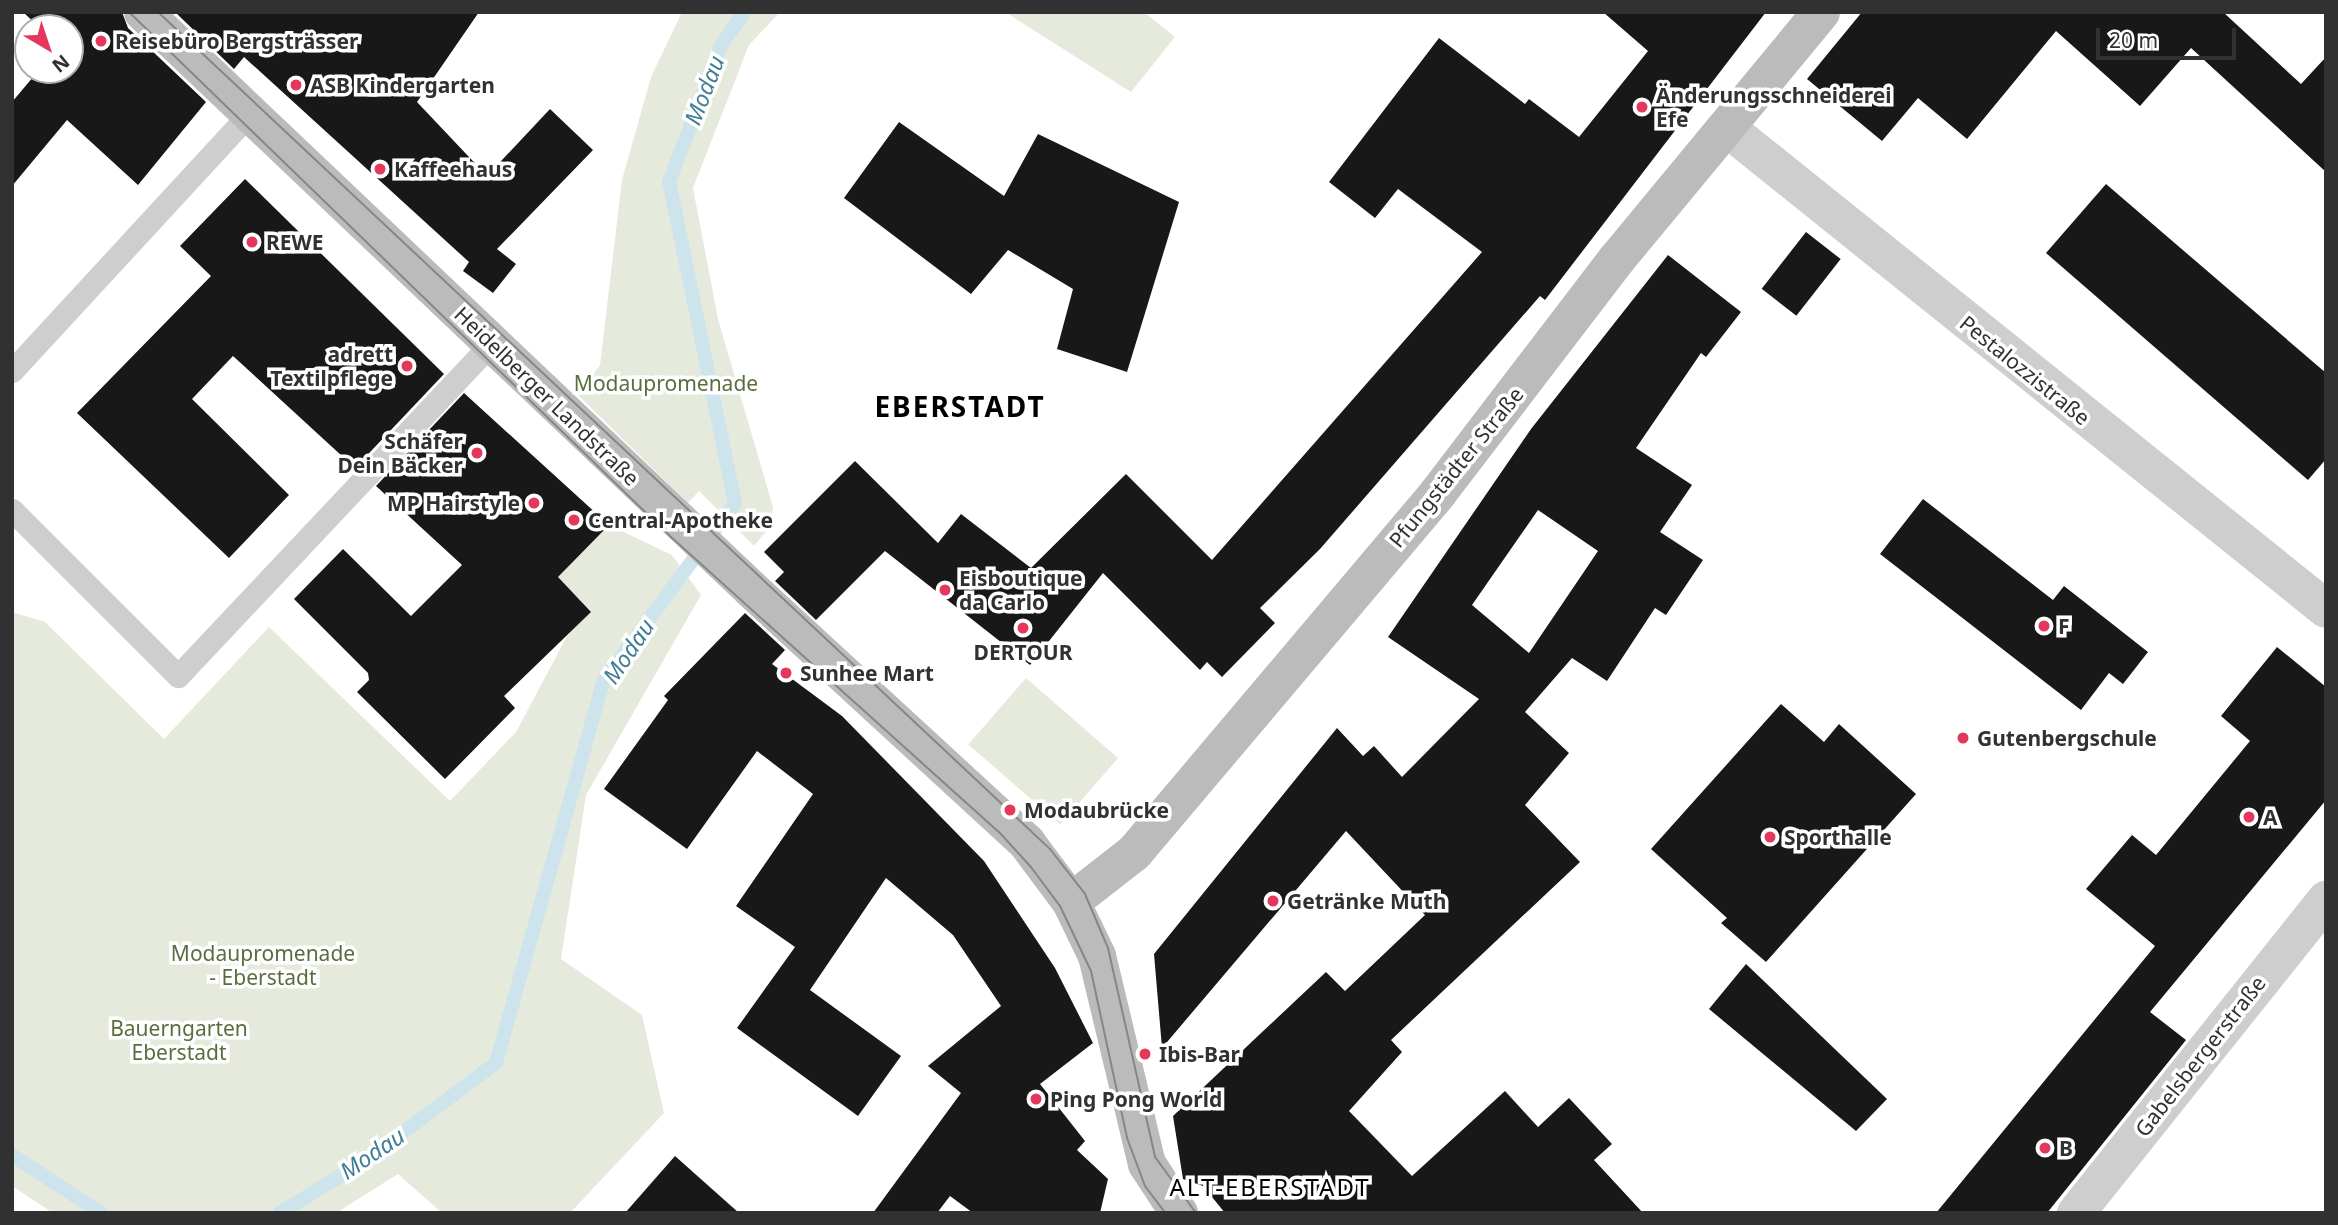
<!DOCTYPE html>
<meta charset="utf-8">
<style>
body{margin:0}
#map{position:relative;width:2338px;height:1225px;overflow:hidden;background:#fff;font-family:"Noto Sans",sans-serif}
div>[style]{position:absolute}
.green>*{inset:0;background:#e6eadd;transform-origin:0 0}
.stream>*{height:14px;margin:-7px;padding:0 7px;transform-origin:7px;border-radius:7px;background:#cde4ed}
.building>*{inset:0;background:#181818;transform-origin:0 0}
.lane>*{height:23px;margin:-11.5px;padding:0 11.5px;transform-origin:11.5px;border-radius:11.5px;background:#cecece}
.street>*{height:38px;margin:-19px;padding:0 19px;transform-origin:19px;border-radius:19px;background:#cecece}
.secondary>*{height:38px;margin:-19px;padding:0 19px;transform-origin:19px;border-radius:19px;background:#bbb}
.tram>*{height:2px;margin:-1px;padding:0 1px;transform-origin:1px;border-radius:1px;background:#868686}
.dots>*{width:19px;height:19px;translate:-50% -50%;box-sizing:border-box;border:4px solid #fff;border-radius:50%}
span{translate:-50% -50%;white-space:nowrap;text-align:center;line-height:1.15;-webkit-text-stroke:7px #fff;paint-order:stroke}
.poi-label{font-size:21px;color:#313131;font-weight:700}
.left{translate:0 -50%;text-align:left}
.right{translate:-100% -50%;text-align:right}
.street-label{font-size:21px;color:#313131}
.park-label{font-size:21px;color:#5a6d3e}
.water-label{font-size:23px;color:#3f7e93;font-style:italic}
.quarter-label{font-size:24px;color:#000;letter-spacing:2px}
.district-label{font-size:28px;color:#000;font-weight:700;letter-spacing:2px}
.frame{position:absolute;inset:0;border:14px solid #313131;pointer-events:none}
.north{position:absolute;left:14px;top:14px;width:70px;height:70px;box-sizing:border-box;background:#fff;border:2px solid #adadad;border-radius:50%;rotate:141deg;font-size:19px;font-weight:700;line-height:28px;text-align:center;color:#313131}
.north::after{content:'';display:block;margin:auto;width:24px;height:32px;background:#e3385b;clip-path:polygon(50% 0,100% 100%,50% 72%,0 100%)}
.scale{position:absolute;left:2096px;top:28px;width:140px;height:32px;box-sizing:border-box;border:4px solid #313131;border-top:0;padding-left:9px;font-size:21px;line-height:24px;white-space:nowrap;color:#313131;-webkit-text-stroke:5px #fff;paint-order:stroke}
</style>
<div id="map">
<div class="green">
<i style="clip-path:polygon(682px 12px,780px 12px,749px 45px,693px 188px,718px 319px,773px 507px,769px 528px,754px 546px,699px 491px,688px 503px,578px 395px,600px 365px,622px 180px,651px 77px)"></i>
<i style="clip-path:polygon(1005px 12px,1144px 12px,1175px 37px,1131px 92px)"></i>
<i style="clip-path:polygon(609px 525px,672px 555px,701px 595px,586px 795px,561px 959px,642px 1015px,664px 1113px,570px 1213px,442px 1213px,398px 1174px,336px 1213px,53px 1213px,12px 1186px,12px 612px,45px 622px,164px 739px,269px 627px,450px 801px,516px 732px,567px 636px,590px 612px,558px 577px)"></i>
<i style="left:1026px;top:678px;width:122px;height:88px;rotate:41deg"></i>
</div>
<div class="stream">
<i style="left:12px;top:1155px;width:106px;rotate:33.1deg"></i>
<i style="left:280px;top:1213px;width:105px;rotate:-31.7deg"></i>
<i style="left:369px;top:1158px;width:159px;rotate:-36.8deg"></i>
<i style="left:496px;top:1063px;width:398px;rotate:-74.3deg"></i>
<i style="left:604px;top:680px;width:220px;rotate:-53.5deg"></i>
<i style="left:735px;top:503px;width:328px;rotate:-101.6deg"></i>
<i style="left:669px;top:182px;width:148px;rotate:-69deg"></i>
<i style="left:722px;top:44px;width:39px;rotate:-55deg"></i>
</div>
<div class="building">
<i style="clip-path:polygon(23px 12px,122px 12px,128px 28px,206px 102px,138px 185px,67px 120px,12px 186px,12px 102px,39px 70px,70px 70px,70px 28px,40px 28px)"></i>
<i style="clip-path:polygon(175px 12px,479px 12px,417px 102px,487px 176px,550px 109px,593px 150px,497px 249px,516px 264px,493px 293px,463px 271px,469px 262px,244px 57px,234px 69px)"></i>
<i style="clip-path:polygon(1603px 12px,1766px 12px,1545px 300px,1540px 296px,1320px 549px,1260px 608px,1275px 623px,1222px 677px,1207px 662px,1200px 670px,1103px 573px,1030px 665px,885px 551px,816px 620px,775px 581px,784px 572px,764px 552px,855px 461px,938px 543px,961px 514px,1031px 568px,1126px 474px,1212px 560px,1482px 252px,1398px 189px,1375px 218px,1329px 182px,1439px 38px,1525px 104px,1529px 99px,1579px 137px,1648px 51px)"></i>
<i style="clip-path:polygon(1862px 12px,2223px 12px,2301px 84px,2326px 57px,2326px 172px,2191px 48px,2140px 106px,2056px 31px,1967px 139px,1918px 98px,1882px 141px,1807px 79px)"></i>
<i style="clip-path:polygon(899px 122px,1004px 196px,1038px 134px,1179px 202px,1127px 372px,1057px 349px,1073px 289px,1008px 250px,971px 294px,844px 198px)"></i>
<i style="clip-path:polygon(245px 179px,444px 374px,355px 468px,233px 356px,192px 399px,289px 495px,229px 558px,77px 413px,211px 276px,180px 246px)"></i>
<i style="clip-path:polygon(2106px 184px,2326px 373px,2326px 459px,2308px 480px,2046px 253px)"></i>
<i style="left:1806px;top:232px;width:44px;height:72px;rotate:38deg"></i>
<i style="clip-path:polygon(evenodd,1668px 255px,1741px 312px,1706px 357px,1701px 353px,1636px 448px,1692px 485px,1660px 532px,1703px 560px,1666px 615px,1655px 608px,1607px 681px,1572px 658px,1525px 712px,1569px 753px,1525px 805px,1580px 862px,1391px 1040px,1402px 1052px,1349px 1111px,1412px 1176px,1505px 1091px,1538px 1127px,1569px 1098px,1612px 1144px,1594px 1160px,1643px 1213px,1225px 1213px,1203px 1186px,1183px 1179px,1173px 1116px,1326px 972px,1345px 991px,1425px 915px,1346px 831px,1162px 1048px,1154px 954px,1337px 728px,1363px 756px,1374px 746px,1402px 777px,1479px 699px,1388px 637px,1531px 429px,1668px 255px,1538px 510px,1598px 551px,1529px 653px,1472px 605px,1538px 510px)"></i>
<i style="clip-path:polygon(464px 393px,609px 525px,558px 577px,591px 612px,504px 696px,515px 708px,445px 779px,357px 692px,369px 680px,368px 673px,294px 599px,343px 549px,411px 616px,462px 565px,376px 486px)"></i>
<i style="clip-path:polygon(1923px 499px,2053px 600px,2064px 586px,2148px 652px,2123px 684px,2109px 673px,2081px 710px,1880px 554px)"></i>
<i style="clip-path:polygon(745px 613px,785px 650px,772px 664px,842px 716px,984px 861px,1055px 968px,1093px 1043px,1040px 1084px,1085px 1141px,1077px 1150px,1108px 1179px,1100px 1213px,973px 1213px,950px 1196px,937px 1213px,873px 1213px,961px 1093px,928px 1066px,1001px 1006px,953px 935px,886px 878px,810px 990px,901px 1056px,858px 1116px,737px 1028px,795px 947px,736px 906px,813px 794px,757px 751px,687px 849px,604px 789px,668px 700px,664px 696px)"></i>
<i style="clip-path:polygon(2277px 647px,2326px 687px,2326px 800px,2150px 1012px,2186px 1040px,2047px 1213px,1936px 1213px,2155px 946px,2086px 889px,2132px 835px,2156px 855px,2250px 741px,2221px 716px)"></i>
<i style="clip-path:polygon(1781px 704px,1824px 742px,1839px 724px,1916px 794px,1766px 962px,1721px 923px,1727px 918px,1651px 849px)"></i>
<i style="clip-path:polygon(1746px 964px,1887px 1099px,1856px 1131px,1709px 1009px)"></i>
<i style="clip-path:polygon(675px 1156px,739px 1213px,625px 1213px)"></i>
</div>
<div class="lane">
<i style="left:12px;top:371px;width:351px;rotate:-47.3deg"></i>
<i style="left:12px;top:510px;width:235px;rotate:45deg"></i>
<i style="left:178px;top:676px;width:458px;rotate:-46.7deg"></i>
</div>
<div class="street">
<i style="left:1727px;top:128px;width:768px;rotate:38.76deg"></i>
<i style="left:2076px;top:1213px;width:401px;rotate:-51.4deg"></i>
</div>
<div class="secondary">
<i style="left:143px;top:12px;width:838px;rotate:43.5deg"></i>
<i style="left:751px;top:589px;width:375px;rotate:42.6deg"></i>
<i style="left:1027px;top:843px;width:74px;rotate:53.3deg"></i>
<i style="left:1071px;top:902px;width:60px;rotate:64.3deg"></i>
<i style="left:1097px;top:956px;width:214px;rotate:76.5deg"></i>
<i style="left:1147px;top:1164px;width:59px;rotate:56.9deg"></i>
<i style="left:1071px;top:902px;width:80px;rotate:-37.9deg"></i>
<i style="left:1134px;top:853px;width:471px;rotate:-49.8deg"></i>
<i style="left:1438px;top:493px;width:295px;rotate:-52.6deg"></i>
<i style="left:1617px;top:259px;width:320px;rotate:-50.4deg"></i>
</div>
<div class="tram">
<i style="left:129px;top:12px;width:755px;rotate:44.09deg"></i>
<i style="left:671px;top:537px;width:441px;rotate:42deg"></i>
<i style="left:999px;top:832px;width:47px;rotate:47.6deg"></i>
<i style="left:1031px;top:867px;width:49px;rotate:53.4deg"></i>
<i style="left:1060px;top:906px;width:72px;rotate:64.5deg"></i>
<i style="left:1091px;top:971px;width:171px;rotate:77.8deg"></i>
<i style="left:1127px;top:1138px;width:51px;rotate:69.4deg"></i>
<i style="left:1145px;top:1186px;width:34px;rotate:53deg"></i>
<i style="left:158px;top:12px;width:1223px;rotate:43.18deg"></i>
<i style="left:1050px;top:849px;width:57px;rotate:52.1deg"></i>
<i style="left:1085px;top:894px;width:59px;rotate:66.9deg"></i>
<i style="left:1108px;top:948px;width:214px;rotate:77.3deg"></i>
<i style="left:1155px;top:1157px;width:69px;rotate:53.8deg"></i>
</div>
<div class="dots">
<i style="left:101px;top:41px;background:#e3385b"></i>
<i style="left:296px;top:85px;background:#e3385b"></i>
<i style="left:1642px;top:107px;background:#e3385b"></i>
<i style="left:380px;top:169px;background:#e3385b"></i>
<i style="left:252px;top:242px;background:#e3385b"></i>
<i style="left:407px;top:366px;background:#e3385b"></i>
<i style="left:477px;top:453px;background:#e3385b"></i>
<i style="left:534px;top:503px;background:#e3385b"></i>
<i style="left:574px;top:520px;background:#e3385b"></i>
<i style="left:945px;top:590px;background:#e3385b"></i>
<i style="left:2044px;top:626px;background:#e3385b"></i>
<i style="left:1023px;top:628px;background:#e3385b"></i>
<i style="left:786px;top:673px;background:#e3385b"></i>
<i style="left:1963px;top:738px;background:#e3385b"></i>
<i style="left:1010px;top:810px;background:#e3385b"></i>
<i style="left:2249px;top:817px;background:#e3385b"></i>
<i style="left:1770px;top:837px;background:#e3385b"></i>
<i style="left:1273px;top:901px;background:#e3385b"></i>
<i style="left:1145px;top:1054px;background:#e3385b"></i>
<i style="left:1036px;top:1099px;background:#e3385b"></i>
<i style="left:2045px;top:1148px;background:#e3385b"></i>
</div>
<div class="poi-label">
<span class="left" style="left:115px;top:41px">Reisebüro Bergsträsser</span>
<span class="left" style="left:310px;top:85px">ASB Kindergarten</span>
<span class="left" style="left:1656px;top:107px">Änderungsschneiderei<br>Efe</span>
<span class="left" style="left:394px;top:169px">Kaffeehaus</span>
<span class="left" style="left:266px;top:242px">REWE</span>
<span class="right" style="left:393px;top:366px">adrett<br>Textilpflege</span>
<span class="right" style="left:463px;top:453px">Schäfer<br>Dein Bäcker</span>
<span class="right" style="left:520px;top:503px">MP Hairstyle</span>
<span class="left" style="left:588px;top:520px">Central-Apotheke</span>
<span class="left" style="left:959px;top:590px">Eisboutique<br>da Carlo</span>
<span class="left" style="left:2058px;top:626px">F</span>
<span style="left:1023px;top:652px">DERTOUR</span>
<span class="left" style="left:800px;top:673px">Sunhee Mart</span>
<span class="left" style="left:1977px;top:738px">Gutenbergschule</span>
<span class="left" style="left:1024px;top:810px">Modaubrücke</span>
<span class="left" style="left:2263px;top:817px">A</span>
<span class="left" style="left:1784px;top:837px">Sporthalle</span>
<span class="left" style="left:1287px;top:901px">Getränke Muth</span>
<span class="left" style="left:1159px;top:1054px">Ibis-Bar</span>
<span class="left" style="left:1050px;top:1099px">Ping Pong World</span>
<span class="left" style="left:2059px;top:1148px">B</span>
</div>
<div class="street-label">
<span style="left:2025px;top:370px;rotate:39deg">Pestalozzistraße</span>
<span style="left:547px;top:396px;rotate:44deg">Heidelberger Landstraße</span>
<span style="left:1456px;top:467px;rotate:-51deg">Pfungstädter Straße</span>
<span style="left:2200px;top:1056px;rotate:-52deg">Gabelsbergerstraße</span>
</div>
<div class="park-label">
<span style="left:666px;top:383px">Modaupromenade</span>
<span style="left:263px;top:965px">Modaupromenade<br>- Eberstadt</span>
<span style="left:179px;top:1040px">Bauerngarten<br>Eberstadt</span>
</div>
<div class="water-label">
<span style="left:704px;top:90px;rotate:-69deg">Modau</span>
<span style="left:628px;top:651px;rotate:-56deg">Modau</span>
<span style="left:372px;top:1153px;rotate:-34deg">Modau</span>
</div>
<div class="quarter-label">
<span style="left:1270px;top:1187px">ALT-EBERSTADT</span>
</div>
<div class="district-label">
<span style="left:960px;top:406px">EBERSTADT</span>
</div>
<div class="frame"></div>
<div class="north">N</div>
<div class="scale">20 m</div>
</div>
